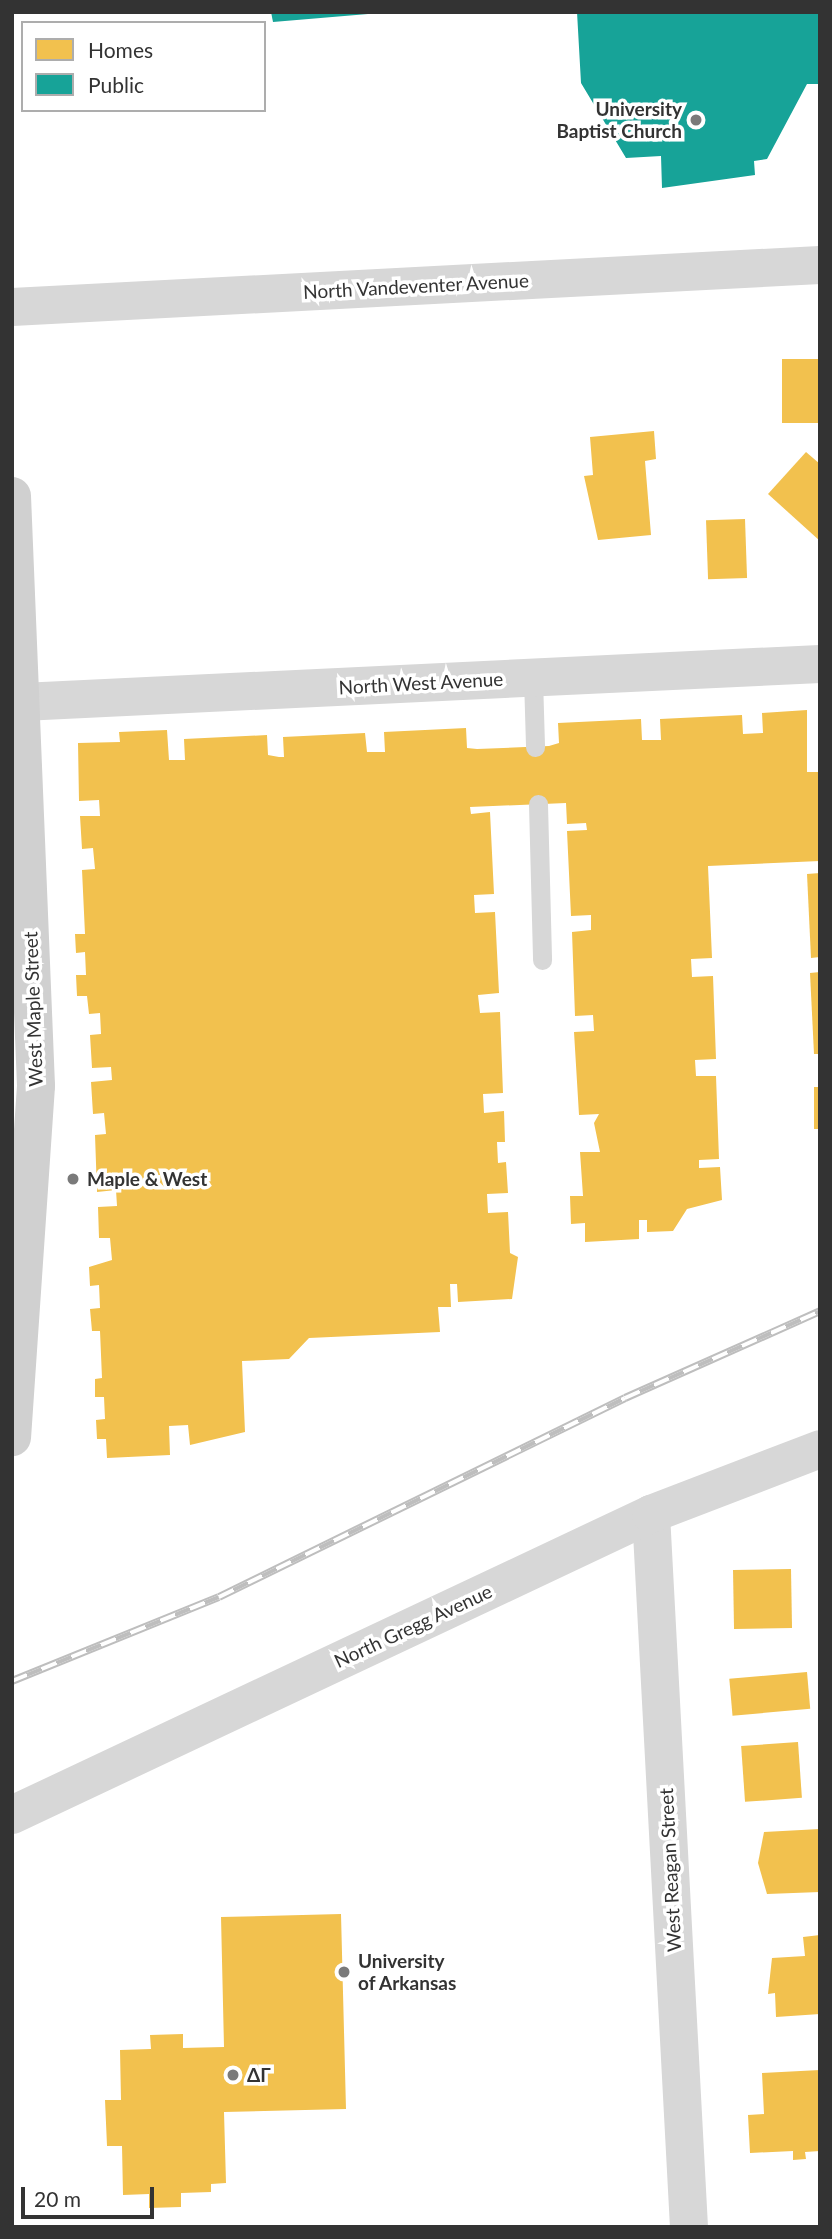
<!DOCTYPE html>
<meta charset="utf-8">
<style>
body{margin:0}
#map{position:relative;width:832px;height:2239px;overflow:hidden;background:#fff;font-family:Lato,sans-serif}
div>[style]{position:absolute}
.homes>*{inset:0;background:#f2c14e;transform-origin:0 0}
.public>*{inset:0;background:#17a398}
.lane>*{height:19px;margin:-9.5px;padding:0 9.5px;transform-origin:9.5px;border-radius:9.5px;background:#d7d7d7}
.street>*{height:38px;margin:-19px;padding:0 19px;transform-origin:19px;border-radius:19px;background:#d7d7d7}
.secondary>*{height:38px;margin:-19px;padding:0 19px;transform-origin:19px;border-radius:19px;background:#d0d0d0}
.rail>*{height:8px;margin-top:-4px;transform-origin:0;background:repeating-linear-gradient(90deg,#fff 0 16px,#bebebe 0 32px);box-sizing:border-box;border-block:2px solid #bebebe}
.dots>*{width:19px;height:19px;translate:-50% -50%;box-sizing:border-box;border:4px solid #fff;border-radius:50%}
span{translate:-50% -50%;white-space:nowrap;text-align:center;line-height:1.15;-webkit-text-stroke:7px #fff;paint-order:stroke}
.poi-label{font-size:19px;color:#333;font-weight:700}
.right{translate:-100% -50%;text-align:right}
.left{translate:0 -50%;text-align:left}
.street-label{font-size:19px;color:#333}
.frame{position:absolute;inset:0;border:14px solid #333;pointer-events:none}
.legend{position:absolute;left:21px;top:21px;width:245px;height:91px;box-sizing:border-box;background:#fff;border:2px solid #adadad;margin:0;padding:9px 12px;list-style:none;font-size:21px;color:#333}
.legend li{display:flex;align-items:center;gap:14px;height:35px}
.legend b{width:35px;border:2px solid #adadad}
.scale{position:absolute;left:21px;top:2187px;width:133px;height:32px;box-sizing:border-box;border:4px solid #333;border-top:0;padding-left:9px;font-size:21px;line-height:24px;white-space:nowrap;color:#333;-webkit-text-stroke:5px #fff;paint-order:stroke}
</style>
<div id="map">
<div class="homes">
<i style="left:820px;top:359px;width:64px;height:38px;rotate:90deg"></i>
<i style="clip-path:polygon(654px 431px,656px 459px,645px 461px,651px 535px,598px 540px,584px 476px,593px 475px,590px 437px)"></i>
<i style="clip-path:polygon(806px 452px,820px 464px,820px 541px,768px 494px)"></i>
<i style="left:745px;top:519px;width:59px;height:39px;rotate:88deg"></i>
<i style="clip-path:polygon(807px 710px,807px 772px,820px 772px,820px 861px,708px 866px,712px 958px,691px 959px,692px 977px,713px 976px,716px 1059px,695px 1060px,696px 1076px,716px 1076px,719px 1159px,699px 1160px,699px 1168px,720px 1167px,722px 1200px,687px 1209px,673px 1231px,647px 1232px,647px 1220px,639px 1220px,639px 1239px,585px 1242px,585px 1223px,571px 1224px,570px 1196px,583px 1196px,580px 1152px,600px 1152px,594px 1123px,599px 1114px,579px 1115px,574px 1032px,594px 1031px,593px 1015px,575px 1016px,572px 932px,591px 930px,591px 915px,571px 916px,567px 831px,587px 830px,586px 823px,567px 824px,566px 803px,470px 807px,471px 814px,490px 812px,494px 894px,474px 895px,475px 913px,495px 912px,499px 993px,478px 995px,480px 1013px,500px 1012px,503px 1093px,483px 1094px,484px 1113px,504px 1111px,505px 1142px,497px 1142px,498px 1163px,506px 1162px,508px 1193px,487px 1194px,488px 1213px,508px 1212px,510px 1253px,518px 1257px,512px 1299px,458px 1302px,457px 1284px,450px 1284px,451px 1307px,438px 1307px,440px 1332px,309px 1338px,289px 1359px,242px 1361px,245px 1432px,190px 1445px,188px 1425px,169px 1426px,170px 1455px,107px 1458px,106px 1439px,97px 1439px,96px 1420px,105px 1419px,104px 1397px,95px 1397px,95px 1379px,102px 1378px,100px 1331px,92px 1331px,90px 1309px,100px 1308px,99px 1285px,90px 1286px,89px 1267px,112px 1260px,110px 1238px,99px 1238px,98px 1207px,117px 1206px,116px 1190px,97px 1192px,95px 1135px,106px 1134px,104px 1113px,93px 1114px,91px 1082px,112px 1080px,111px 1067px,92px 1068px,90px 1035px,101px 1034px,100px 1013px,89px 1014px,87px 996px,77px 996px,76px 975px,86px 975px,85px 952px,76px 953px,75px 934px,85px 934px,82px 870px,95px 869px,93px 848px,82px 849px,80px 816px,100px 816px,99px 800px,79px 801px,78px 743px,120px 742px,119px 732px,167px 730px,169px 760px,185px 760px,184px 739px,267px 735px,268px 755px,279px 757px,284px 757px,283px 737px,365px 733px,367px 752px,385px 752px,384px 732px,466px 728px,467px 748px,477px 749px,549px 746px,559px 743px,558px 723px,641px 719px,642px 740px,661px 740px,660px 719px,742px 715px,743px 734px,763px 733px,762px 713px)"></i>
<i style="clip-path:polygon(820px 873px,820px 957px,811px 958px,807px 874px)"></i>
<i style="clip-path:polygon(820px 972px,820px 1054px,814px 1054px,810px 973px)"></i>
<i style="left:814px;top:1087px;width:6px;height:42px"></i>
<i style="left:791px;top:1569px;width:59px;height:58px;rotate:89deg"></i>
<i style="left:807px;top:1672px;width:37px;height:78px;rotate:85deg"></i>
<i style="left:798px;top:1742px;width:56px;height:57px;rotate:86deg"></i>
<i style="clip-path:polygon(820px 1829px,820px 1892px,767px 1894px,758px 1863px,764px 1832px)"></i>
<i style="clip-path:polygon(341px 1914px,346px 2109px,224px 2112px,226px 2183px,211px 2184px,211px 2192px,181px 2193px,181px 2207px,149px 2208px,149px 2194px,123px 2195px,122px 2146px,107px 2146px,105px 2100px,121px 2100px,120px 2050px,151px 2049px,150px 2035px,183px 2034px,183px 2048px,224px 2047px,221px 1917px)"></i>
<i style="clip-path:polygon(820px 1935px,820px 2014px,776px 2017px,775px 1993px,768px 1994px,772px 1958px,805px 1956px,803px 1937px)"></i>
<i style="clip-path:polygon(820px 2070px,820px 2151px,805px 2152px,806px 2159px,793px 2160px,793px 2151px,750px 2153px,748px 2115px,764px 2114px,762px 2073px)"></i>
</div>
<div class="public">
<i style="clip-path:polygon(271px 12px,368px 12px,368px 14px,273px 22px)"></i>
<i style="clip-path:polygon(577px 12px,820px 12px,820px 84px,807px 84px,767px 159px,754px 161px,755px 175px,662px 188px,661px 156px,626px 158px,581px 83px)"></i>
</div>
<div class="lane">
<i style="left:533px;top:678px;width:69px;rotate:88.3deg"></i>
<i style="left:538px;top:804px;width:156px;rotate:88.5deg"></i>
</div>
<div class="street">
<i style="left:12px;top:307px;width:809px;rotate:-2.98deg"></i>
<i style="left:22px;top:702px;width:799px;rotate:-2.73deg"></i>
<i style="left:651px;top:1514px;width:714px;rotate:86.95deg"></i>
<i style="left:12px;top:1815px;width:706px;rotate:-25.22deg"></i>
<i style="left:651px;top:1514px;width:181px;rotate:-21deg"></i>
</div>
<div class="secondary">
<i style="left:12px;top:496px;width:590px;rotate:87.67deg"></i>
<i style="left:36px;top:1086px;width:352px;rotate:93.9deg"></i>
</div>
<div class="rail">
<i style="left:12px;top:1681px;width:223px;rotate:-22.1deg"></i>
<i style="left:219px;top:1597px;width:452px;rotate:-26.1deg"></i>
<i style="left:625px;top:1398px;width:214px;rotate:-24deg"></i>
</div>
<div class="dots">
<i style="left:696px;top:120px;background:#7a7a7a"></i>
<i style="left:73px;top:1179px;background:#7a7a7a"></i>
<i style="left:344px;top:1972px;background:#7a7a7a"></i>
<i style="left:233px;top:2075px;background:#7a7a7a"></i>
</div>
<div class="poi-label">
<span class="right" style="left:682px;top:120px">University<br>Baptist Church</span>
<span class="left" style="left:87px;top:1179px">Maple &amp; West</span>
<span class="left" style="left:358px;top:1972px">University<br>of Arkansas</span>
<span class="left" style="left:247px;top:2075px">ΔΓ</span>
</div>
<div class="street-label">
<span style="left:416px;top:286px;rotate:-3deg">North Vandeventer Avenue</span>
<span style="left:421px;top:683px;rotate:-3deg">North West Avenue</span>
<span style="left:33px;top:1009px;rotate:-92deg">West Maple Street</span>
<span style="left:413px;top:1626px;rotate:-25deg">North Gregg Avenue</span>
<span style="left:670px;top:1870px;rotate:-93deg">West Reagan Street</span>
</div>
<div class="frame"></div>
<ul class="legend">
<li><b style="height:19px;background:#f2c14e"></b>Homes</li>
<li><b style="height:19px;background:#17a398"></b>Public</li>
</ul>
<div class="scale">20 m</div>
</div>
